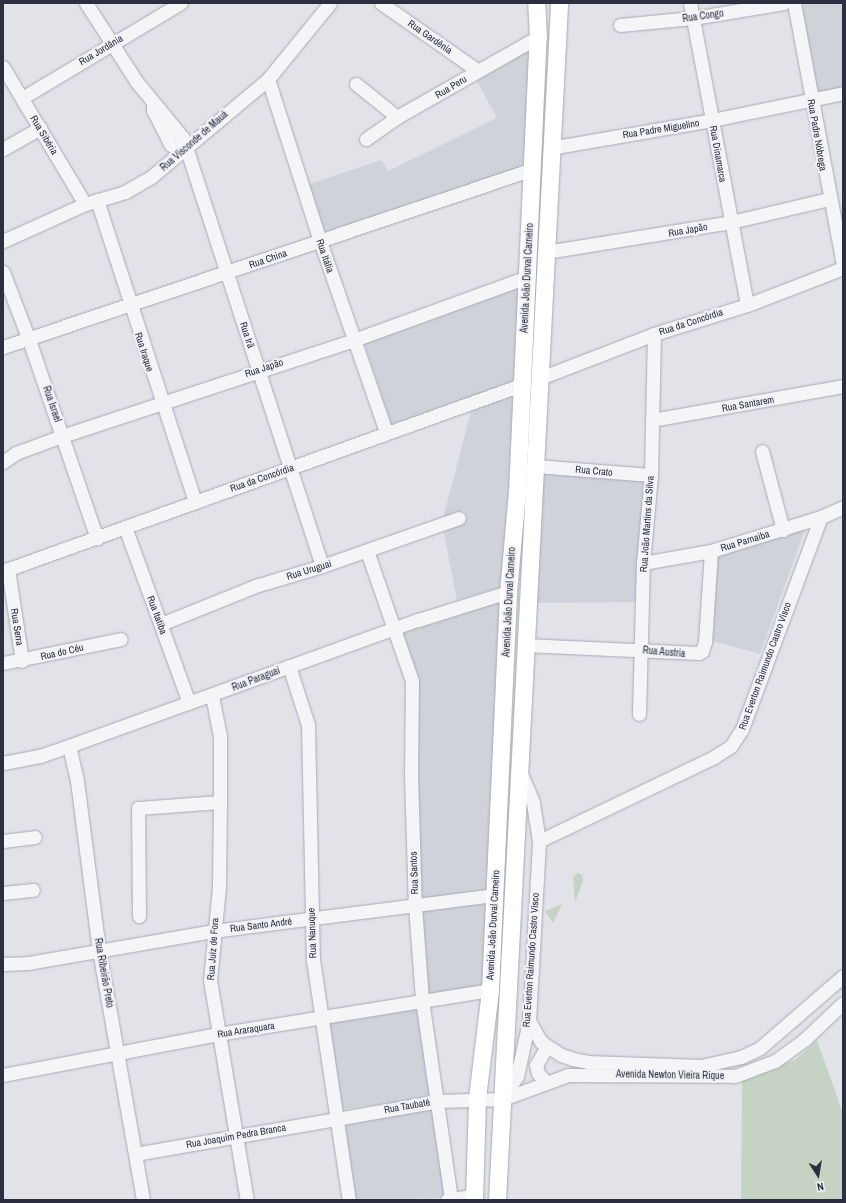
<!DOCTYPE html>
<meta charset="utf-8">
<style>
body{margin:0}
#map{position:relative;width:846px;height:1203px;overflow:hidden;background:#e2e3e9;font-family:"Archivo Narrow",sans-serif}
div>[style]{position:absolute}
.built>*{inset:0;background:#d0d2da;transform-origin:0 0}
.green>*{inset:0;background:#c5d2c4}
.roads{filter:drop-shadow(0 0 1px #a8a9b3) drop-shadow(0 0 1px #a8a9b3)}
.minor>*{height:13px;margin:-6.5px;padding:0 6.5px;transform-origin:6.5px;border-radius:6.5px;background:#f4f5f7}
.major>*{height:17px;margin:-8.5px;padding:0 8.5px;transform-origin:8.5px;border-radius:8.5px;background:#fff}
span{translate:-50% -50%;white-space:nowrap;text-align:center;line-height:1.15;-webkit-text-stroke:4px #f1f2f6;paint-order:stroke}
.street-label{font-size:10px;color:#2c2f3f}
.frame{position:absolute;inset:0;border:4px solid #2c2f3f;pointer-events:none}
.north{position:absolute;left:798px;top:1155px;width:40px;height:40px;-webkit-text-stroke:3px #f1f2f6;paint-order:stroke;rotate:168deg;font-size:11px;font-weight:700;line-height:16px;text-align:center;color:#2c2f3f}
.north::after{content:'';display:block;margin:auto;width:14px;height:18px;background:#2c2f3f;clip-path:polygon(50% 0,100% 100%,50% 72%,0 100%)}
</style>
<div id="map">
<div class="built">
<i style="clip-path:polygon(798px 3px,843px 3px,843px 89px,813px 95px)"></i>
<i style="clip-path:polygon(531px 46px,530px 162px,517px 171px,322px 238px,307px 185px,381px 160px,388px 171px,497px 118px,477px 81px)"></i>
<i style="clip-path:polygon(519px 285px,517px 381px,391px 425px,364px 342px)"></i>
<i style="clip-path:polygon(514px 395px,502px 587px,457px 600px,443px 529px,466px 520px,464px 510px,442px 522px,473px 404px)"></i>
<i style="clip-path:polygon(539px 470px,646px 479px,635px 602px,537px 603px)"></i>
<i style="clip-path:polygon(806px 527px,760px 654px,713px 641px,716px 560px,722px 553px)"></i>
<i style="clip-path:polygon(506px 595px,492px 893px,418px 904px,415px 674px,398px 630px)"></i>
<i style="clip-path:polygon(490px 901px,486px 985px,426px 996px,420px 912px)"></i>
<i style="left:420px;top:1004px;width:95px;height:99px;rotate:83deg"></i>
<i style="clip-path:polygon(433px 1106px,448px 1198px,353px 1200px,342px 1121px)"></i>
</div>
<div class="green">
<i style="clip-path:polygon(578px 873px,582px 875px,583px 881px,575px 902px,573px 877px)"></i>
<i style="clip-path:polygon(562px 904px,553px 923px,545px 911px)"></i>
<i style="clip-path:polygon(817px 1040px,843px 1114px,843px 1200px,741px 1200px,742px 1081px,796px 1059px)"></i>
</div>
<div class="roads">
<div class="minor">
<i style="left:86px;top:3px;width:93px;rotate:57.3deg"></i>
<i style="left:136px;top:81px;width:74px;rotate:50.5deg"></i>
<i style="left:183px;top:138px;width:450px;rotate:72deg"></i>
<i style="left:381px;top:3px;width:118px;rotate:35deg"></i>
<i style="left:690px;top:3px;width:307px;rotate:79.3deg"></i>
<i style="left:794px;top:3px;width:268px;rotate:79.4deg"></i>
<i style="left:620px;top:25px;width:73px;rotate:-5.5deg"></i>
<i style="left:693px;top:18px;width:92px;rotate:-9.4deg"></i>
<i style="left:3px;top:67px;width:160px;rotate:59.1deg"></i>
<i style="left:268px;top:79px;width:170px;rotate:72.2deg"></i>
<i style="left:320px;top:241px;width:202px;rotate:70.9deg"></i>
<i style="left:356px;top:84px;width:53px;rotate:38.8deg"></i>
<i style="left:22px;top:98px;width:185px;rotate:-30.9deg"></i>
<i style="left:153px;top:105px;width:5px;rotate:90deg"></i>
<i style="left:153px;top:110px;width:39px;rotate:63deg"></i>
<i style="left:171px;top:145px;width:15px;rotate:23deg"></i>
<i style="left:366px;top:139px;width:38px;rotate:-35deg"></i>
<i style="left:397px;top:117px;width:162px;rotate:-29.6deg"></i>
<i style="left:550px;top:148px;width:164px;rotate:-9.8deg"></i>
<i style="left:712px;top:120px;width:134px;rotate:-11.6deg"></i>
<i style="left:3px;top:149px;width:43px;rotate:-29.6deg"></i>
<i style="left:97px;top:200px;width:318px;rotate:72deg"></i>
<i style="left:3px;top:241px;width:90px;rotate:-24.3deg"></i>
<i style="left:85px;top:204px;width:42px;rotate:-16.7deg"></i>
<i style="left:125px;top:192px;width:30px;rotate:-30deg"></i>
<i style="left:151px;top:177px;width:153px;rotate:-39.9deg"></i>
<i style="left:268px;top:79px;width:98px;rotate:-50.8deg"></i>
<i style="left:546px;top:252px;width:187px;rotate:-9.2deg"></i>
<i style="left:731px;top:222px;width:101px;rotate:-13.2deg"></i>
<i style="left:3px;top:272px;width:70px;rotate:69deg"></i>
<i style="left:28px;top:337px;width:213px;rotate:71.1deg"></i>
<i style="left:3px;top:347px;width:559px;rotate:-18.56deg"></i>
<i style="left:540px;top:378px;width:122px;rotate:-21.1deg"></i>
<i style="left:654px;top:334px;width:97px;rotate:-17.3deg"></i>
<i style="left:747px;top:305px;width:103px;rotate:-21.1deg"></i>
<i style="left:652px;top:420px;width:194px;rotate:-10.1deg"></i>
<i style="left:762px;top:451px;width:82px;rotate:75.1deg"></i>
<i style="left:3px;top:462px;width:16px;rotate:-35deg"></i>
<i style="left:16px;top:453px;width:49px;rotate:-20.3deg"></i>
<i style="left:62px;top:436px;width:307px;rotate:-18.2deg"></i>
<i style="left:354px;top:340px;width:184px;rotate:-20deg"></i>
<i style="left:536px;top:466px;width:115px;rotate:4.5deg"></i>
<i style="left:125px;top:527px;width:187px;rotate:70deg"></i>
<i style="left:367px;top:551px;width:138px;rotate:70.9deg"></i>
<i style="left:412px;top:681px;width:94px;rotate:90.6deg"></i>
<i style="left:411px;top:775px;width:131px;rotate:88.3deg"></i>
<i style="left:415px;top:906px;width:94px;rotate:85.7deg"></i>
<i style="left:422px;top:1000px;width:202px;rotate:81.7deg"></i>
<i style="left:643px;top:563px;width:69px;rotate:-10deg"></i>
<i style="left:711px;top:551px;width:115px;rotate:-17.2deg"></i>
<i style="left:821px;top:517px;width:24px;rotate:-24deg"></i>
<i style="left:8px;top:569px;width:93px;rotate:81.3deg"></i>
<i style="left:3px;top:571px;width:550px;rotate:-19.75deg"></i>
<i style="left:161px;top:624px;width:101px;rotate:-22deg"></i>
<i style="left:255px;top:586px;width:70px;rotate:-16.6deg"></i>
<i style="left:322px;top:566px;width:145px;rotate:-19.3deg"></i>
<i style="left:524px;top:645px;width:175px;rotate:2.6deg"></i>
<i style="left:699px;top:653px;width:4px;rotate:-34deg"></i>
<i style="left:702px;top:651px;width:9px;rotate:-72deg"></i>
<i style="left:705px;top:642px;width:91px;rotate:-86.2deg"></i>
<i style="left:3px;top:663px;width:120px;rotate:-11.5deg"></i>
<i style="left:289px;top:666px;width:62px;rotate:72.1deg"></i>
<i style="left:308px;top:725px;width:235px;rotate:88.8deg"></i>
<i style="left:313px;top:960px;width:243px;rotate:81.5deg"></i>
<i style="left:212px;top:696px;width:41px;rotate:78.7deg"></i>
<i style="left:220px;top:736px;width:66px;rotate:90deg"></i>
<i style="left:220px;top:802px;width:85px;rotate:90.7deg"></i>
<i style="left:219px;top:887px;width:93px;rotate:95.5deg"></i>
<i style="left:210px;top:980px;width:223px;rotate:80.5deg"></i>
<i style="left:639px;top:714px;width:151px;rotate:-88.5deg"></i>
<i style="left:643px;top:563px;width:88px;rotate:-84.8deg"></i>
<i style="left:651px;top:475px;width:141px;rotate:-88.8deg"></i>
<i style="left:69px;top:746px;width:36px;rotate:77deg"></i>
<i style="left:77px;top:781px;width:170px;rotate:82.6deg"></i>
<i style="left:99px;top:950px;width:254px;rotate:80deg"></i>
<i style="left:3px;top:763px;width:38px;rotate:-11deg"></i>
<i style="left:40px;top:756px;width:31px;rotate:-19deg"></i>
<i style="left:69px;top:746px;width:371px;rotate:-19.9deg"></i>
<i style="left:418px;top:620px;width:94px;rotate:-17.3deg"></i>
<i style="left:3px;top:841px;width:32px;rotate:-7deg"></i>
<i style="left:539px;top:841px;width:194px;rotate:-25.6deg"></i>
<i style="left:714px;top:757px;width:20px;rotate:-33deg"></i>
<i style="left:731px;top:746px;width:20px;rotate:-57deg"></i>
<i style="left:742px;top:729px;width:226px;rotate:-69.6deg"></i>
<i style="left:3px;top:893px;width:30px;rotate:-6deg"></i>
<i style="left:139px;top:916px;width:108px;rotate:-90.5deg"></i>
<i style="left:138px;top:808px;width:82px;rotate:-4.2deg"></i>
<i style="left:3px;top:964px;width:25px;rotate:-2deg"></i>
<i style="left:28px;top:963px;width:188px;rotate:-9.8deg"></i>
<i style="left:213px;top:931px;width:284px;rotate:-7.3deg"></i>
<i style="left:529px;top:1021px;width:24px;rotate:60deg"></i>
<i style="left:541px;top:1042px;width:24px;rotate:33deg"></i>
<i style="left:561px;top:1055px;width:13px;rotate:18deg"></i>
<i style="left:573px;top:1059px;width:15px;rotate:11deg"></i>
<i style="left:588px;top:1062px;width:113px;rotate:2deg"></i>
<i style="left:701px;top:1066px;width:41px;rotate:-12.7deg"></i>
<i style="left:741px;top:1057px;width:21px;rotate:-25deg"></i>
<i style="left:760px;top:1048px;width:110px;rotate:-40.9deg"></i>
<i style="left:3px;top:1075px;width:219px;rotate:-10.8deg"></i>
<i style="left:218px;top:1034px;width:276px;rotate:-9.2deg"></i>
<i style="left:546px;top:1082px;width:12px;rotate:-132deg"></i>
<i style="left:538px;top:1073px;width:8px;rotate:-104deg"></i>
<i style="left:536px;top:1065px;width:21px;rotate:-59deg"></i>
<i style="left:503px;top:1099px;width:27px;rotate:-59deg"></i>
<i style="left:517px;top:1076px;width:56px;rotate:-77.7deg"></i>
<i style="left:529px;top:1021px;width:180px;rotate:-86.8deg"></i>
<i style="left:539px;top:841px;width:39px;rotate:-99deg"></i>
<i style="left:533px;top:802px;width:34px;rotate:-113deg"></i>
<i style="left:135px;top:1154px;width:308px;rotate:-9.9deg"></i>
<i style="left:438px;top:1101px;width:65px;rotate:-1.8deg"></i>
<i style="left:503px;top:1099px;width:69px;rotate:-20.3deg"></i>
<i style="left:568px;top:1075px;width:167px;rotate:0.3deg"></i>
<i style="left:735px;top:1076px;width:43px;rotate:-20.6deg"></i>
<i style="left:775px;top:1061px;width:37px;rotate:-36deg"></i>
<i style="left:805px;top:1039px;width:52px;rotate:-43.5deg"></i>
<i style="left:447px;top:1200px;width:27px;rotate:-10deg"></i>
</div>
<div class="major">
<i style="left:474px;top:1200px;width:102px;rotate:-88.3deg"></i>
<i style="left:477px;top:1098px;width:109px;rotate:-83.1deg"></i>
<i style="left:490px;top:990px;width:398px;rotate:-87.4deg"></i>
<i style="left:508px;top:592px;width:100px;rotate:-84.9deg"></i>
<i style="left:517px;top:492px;width:455px;rotate:-87.4deg"></i>
<i style="left:538px;top:37px;width:34px;rotate:-93deg"></i>
<i style="left:497px;top:1200px;width:1199px;rotate:-87.03deg"></i>
</div>
</div>
<div class="street-label">
<span style="left:703px;top:16px;rotate:-8deg">Rua Congo</span>
<span style="left:430px;top:37px;rotate:35deg">Rua Gardênia</span>
<span style="left:101px;top:50px;rotate:-31deg">Rua Jordânia</span>
<span style="left:451px;top:87px;rotate:-31deg">Rua Peru</span>
<span style="left:661px;top:129px;rotate:-9deg">Rua Padre Miguelino</span>
<span style="left:44px;top:135px;rotate:59deg">Rua Sibéria</span>
<span style="left:817px;top:135px;rotate:80deg">Rua Padre Nóbrega</span>
<span style="left:194px;top:141px;rotate:-41deg">Rua Visconde de Mauá</span>
<span style="left:718px;top:154px;rotate:80deg">Rua Dinamarca</span>
<span style="left:688px;top:230px;rotate:-10deg">Rua Japão</span>
<span style="left:325px;top:256px;rotate:71deg">Rua Itália</span>
<span style="left:268px;top:259px;rotate:-19deg">Rua China</span>
<span style="left:527px;top:278px;rotate:-87deg">Avenida João Durval Carneiro</span>
<span style="left:691px;top:322px;rotate:-18deg">Rua da Concórdia</span>
<span style="left:247px;top:335px;rotate:72deg">Rua Irã</span>
<span style="left:144px;top:352px;rotate:72deg">Rua Iraque</span>
<span style="left:264px;top:368px;rotate:-18deg">Rua Japão</span>
<span style="left:52px;top:404px;rotate:71deg">Rua Israel</span>
<span style="left:748px;top:404px;rotate:-10deg">Rua Santarem</span>
<span style="left:594px;top:471px;rotate:5deg">Rua Crato</span>
<span style="left:262px;top:478px;rotate:-19deg">Rua da Concórdia</span>
<span style="left:647px;top:524px;rotate:-86deg">Rua João Martins da Silva</span>
<span style="left:745px;top:541px;rotate:-17deg">Rua Parnaiba</span>
<span style="left:309px;top:570px;rotate:-17deg">Rua Uruguai</span>
<span style="left:509px;top:602px;rotate:-87deg">Avenida João Durval Carneiro</span>
<span style="left:157px;top:615px;rotate:70deg">Rua Itatiba</span>
<span style="left:17px;top:627px;rotate:81deg">Rua Serra</span>
<span style="left:62px;top:652px;rotate:-13deg">Rua do Céu</span>
<span style="left:664px;top:652px;rotate:5deg">Rua Austria</span>
<span style="left:765px;top:666px;rotate:-70deg">Rua Everton Raimundo Castro Visco</span>
<span style="left:256px;top:679px;rotate:-21deg">Rua Paraguai</span>
<span style="left:414px;top:873px;rotate:-92deg">Rua Santos</span>
<span style="left:261px;top:925px;rotate:-7deg">Rua Santo André</span>
<span style="left:493px;top:925px;rotate:-87deg">Avenida João Durval Carneiro</span>
<span style="left:312px;top:933px;rotate:-92deg">Rua Nanuque</span>
<span style="left:213px;top:949px;rotate:-86deg">Rua Juiz de Fora</span>
<span style="left:531px;top:960px;rotate:-86deg">Rua Everton Raimundo Castro Visco</span>
<span style="left:104px;top:973px;rotate:80deg">Rua Ribeirão Preto</span>
<span style="left:246px;top:1030px;rotate:-9deg">Rua Araraquara</span>
<span style="left:670px;top:1075px;rotate:1deg">Avenida Newton Vieira Rique</span>
<span style="left:407px;top:1106px;rotate:-10deg">Rua Taubaté</span>
<span style="left:236px;top:1136px;rotate:-10deg">Rua Joaquim Pedra Branca</span>
</div>
<div class="frame"></div>
<div class="north">N</div>
</div>
